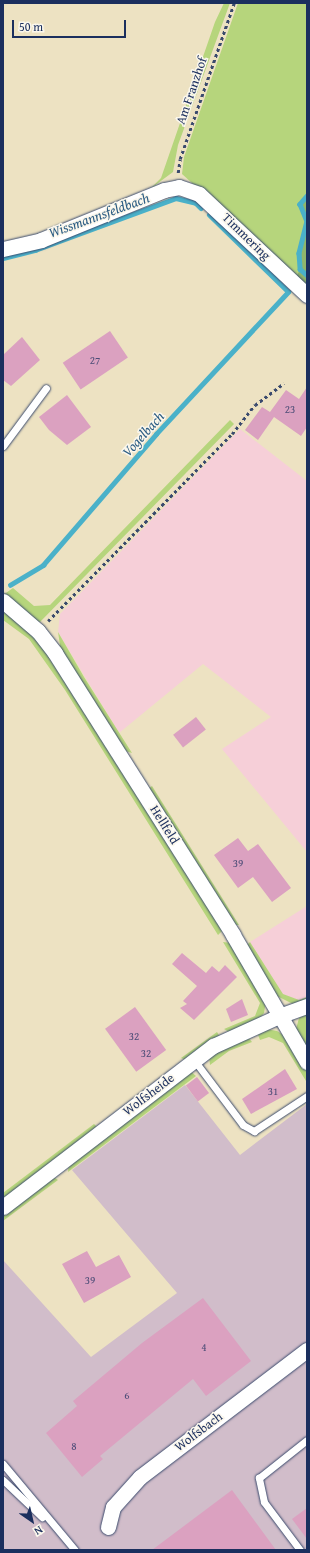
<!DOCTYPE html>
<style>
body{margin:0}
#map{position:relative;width:310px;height:1553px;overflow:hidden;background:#ede2c2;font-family:"Gentium Book Plus",serif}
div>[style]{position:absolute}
.built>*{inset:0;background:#f6cfd8}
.industrial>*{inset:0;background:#d1bdca}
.green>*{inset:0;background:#b6d57c}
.forest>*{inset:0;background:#90b66c}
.stream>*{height:4.5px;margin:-2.25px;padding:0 2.25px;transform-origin:2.25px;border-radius:2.25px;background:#4ab1c9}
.building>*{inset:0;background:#dba1c0;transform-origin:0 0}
.path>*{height:2.5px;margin-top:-1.25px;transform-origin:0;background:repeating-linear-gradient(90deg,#3a4a6d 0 3px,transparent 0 6px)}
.roads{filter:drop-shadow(0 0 1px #3a4a6d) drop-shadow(0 0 1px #3a4a6d)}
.lane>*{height:7px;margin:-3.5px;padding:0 3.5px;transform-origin:3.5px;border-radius:3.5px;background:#fff}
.street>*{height:15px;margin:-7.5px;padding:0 7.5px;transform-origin:7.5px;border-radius:7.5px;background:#fff}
span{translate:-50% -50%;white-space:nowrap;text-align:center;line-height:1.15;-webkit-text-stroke:3px #fbf7ec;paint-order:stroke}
.number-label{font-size:11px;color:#4b4c76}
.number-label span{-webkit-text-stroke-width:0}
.street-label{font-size:13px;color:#1b2f5e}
.water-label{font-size:14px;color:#2b5c83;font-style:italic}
.frame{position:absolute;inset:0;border:4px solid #1b2f5e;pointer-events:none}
.north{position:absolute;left:12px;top:1501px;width:40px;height:40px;-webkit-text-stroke:3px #fbf7ec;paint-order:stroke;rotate:146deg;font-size:11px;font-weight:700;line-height:16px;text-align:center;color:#1b2f5e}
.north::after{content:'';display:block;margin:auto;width:14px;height:18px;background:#1b2f5e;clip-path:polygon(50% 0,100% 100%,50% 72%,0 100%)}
.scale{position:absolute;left:12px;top:20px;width:114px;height:18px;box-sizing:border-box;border:2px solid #1b2f5e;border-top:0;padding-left:5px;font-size:12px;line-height:14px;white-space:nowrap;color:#1b2f5e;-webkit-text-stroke:3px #fbf7ec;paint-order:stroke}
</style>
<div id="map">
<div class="built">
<i style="clip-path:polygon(240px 429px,307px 481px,307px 852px,222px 749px,271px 717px,203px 664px,119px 733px,58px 632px,60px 614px)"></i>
<i style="clip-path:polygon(307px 906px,307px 997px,299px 1000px,283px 995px,250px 942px)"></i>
</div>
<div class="industrial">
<i style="clip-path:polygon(185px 1085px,240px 1155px,307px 1104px,307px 1550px,3px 1550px,3px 1260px,91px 1357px,177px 1293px,72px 1170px)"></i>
</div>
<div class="green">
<i style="clip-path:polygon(224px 3px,230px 3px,178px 145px,173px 172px,150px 189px,161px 178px,215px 22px)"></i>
<i style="clip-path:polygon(238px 3px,307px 3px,307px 196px,300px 208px,307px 221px,299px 253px,300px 269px,296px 277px,182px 174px,184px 157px)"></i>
<i style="clip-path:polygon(230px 420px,234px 424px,40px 622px,33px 620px,3px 595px,13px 588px,34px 606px,50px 605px)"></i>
<i style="clip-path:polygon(3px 609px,28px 630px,41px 645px,223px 930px,218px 935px,65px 690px,29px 639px,3px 620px)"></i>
<i style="clip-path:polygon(58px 632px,84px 677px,132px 753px,122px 750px,61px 652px)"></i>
<i style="clip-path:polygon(152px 786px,239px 925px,234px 925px,148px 789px)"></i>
<i style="clip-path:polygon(223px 942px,231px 943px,266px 1001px,264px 1013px,259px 1019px,229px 1032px,224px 1029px,255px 1016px,260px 1003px)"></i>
<i style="clip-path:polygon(250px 942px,283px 994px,299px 1000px,307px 997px,307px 1002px,297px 1006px,275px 995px,247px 945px)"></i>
<i style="clip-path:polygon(307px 1013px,306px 1035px,307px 1052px,295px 1033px,299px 1018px)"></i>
<i style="clip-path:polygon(266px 1029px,277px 1031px,288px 1038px,307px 1071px,306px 1081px,283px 1043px,269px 1037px,260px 1040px,257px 1032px)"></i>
<i style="clip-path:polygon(217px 1032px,220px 1037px,186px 1060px,181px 1058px)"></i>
<i style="clip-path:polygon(247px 1036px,252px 1042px,229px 1051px,210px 1065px,209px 1056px)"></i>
<i style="clip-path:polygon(189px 1070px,196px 1076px,68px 1172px,69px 1162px)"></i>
<i style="clip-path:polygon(94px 1124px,98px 1128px,3px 1202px,3px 1193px)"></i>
<i style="clip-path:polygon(52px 1176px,58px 1180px,3px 1221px,3px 1214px)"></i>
</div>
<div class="forest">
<i style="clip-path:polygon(307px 196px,307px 289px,296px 277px,300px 269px,299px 253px,307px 221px,300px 204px)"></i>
</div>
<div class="stream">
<i style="left:307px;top:196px;width:11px;rotate:131deg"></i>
<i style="left:300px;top:204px;width:18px;rotate:68deg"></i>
<i style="left:307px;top:221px;width:33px;rotate:104deg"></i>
<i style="left:299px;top:253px;width:16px;rotate:86deg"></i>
<i style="left:300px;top:269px;width:9px;rotate:41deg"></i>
<i style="left:3px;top:258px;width:33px;rotate:-14deg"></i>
<i style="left:35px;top:250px;width:150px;rotate:-20.2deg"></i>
<i style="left:176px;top:198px;width:21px;rotate:14deg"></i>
<i style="left:196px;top:203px;width:7px;rotate:45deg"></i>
<i style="left:10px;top:585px;width:39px;rotate:-31deg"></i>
<i style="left:43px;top:565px;width:173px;rotate:-49.2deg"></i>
<i style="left:156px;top:434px;width:194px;rotate:-47.1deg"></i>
<i style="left:288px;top:292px;width:110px;rotate:-135.7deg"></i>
</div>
<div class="building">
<i style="left:110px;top:331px;width:32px;height:57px;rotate:56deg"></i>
<i style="clip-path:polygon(22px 337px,40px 360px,11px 386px,3px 380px,3px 355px)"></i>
<i style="clip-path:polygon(307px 387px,307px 427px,301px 436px,274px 417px,258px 440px,245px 430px,262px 407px,270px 412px,286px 390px,299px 399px)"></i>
<i style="clip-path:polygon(67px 395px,91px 427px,67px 445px,49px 430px,39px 417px)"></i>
<i style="left:196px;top:717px;width:16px;height:29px;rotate:52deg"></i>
<i style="clip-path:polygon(238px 838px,248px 851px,258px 844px,291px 888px,272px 902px,253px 877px,238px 888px,214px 855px)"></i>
<i style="clip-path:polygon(182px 953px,206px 973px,212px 966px,219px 972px,225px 965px,237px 977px,194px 1020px,180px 1008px,187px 1004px,183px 1001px,197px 986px,172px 964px)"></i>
<i style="clip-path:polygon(242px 999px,248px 1015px,231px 1022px,226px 1009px)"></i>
<i style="left:135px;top:1007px;width:53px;height:37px;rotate:54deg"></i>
<i style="clip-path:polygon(285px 1069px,297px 1089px,251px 1114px,242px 1099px)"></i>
<i style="left:197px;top:1077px;width:20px;height:14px;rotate:53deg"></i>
<i style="clip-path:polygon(87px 1251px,96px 1267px,119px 1255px,131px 1277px,84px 1303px,62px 1264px)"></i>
<i style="clip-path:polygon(203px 1298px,251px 1361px,206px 1396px,193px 1379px,100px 1456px,103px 1459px,82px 1477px,46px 1433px,77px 1406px,73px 1401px,142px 1343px)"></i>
<i style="clip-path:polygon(232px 1490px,276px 1550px,152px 1550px)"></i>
<i style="clip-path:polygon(307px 1508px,307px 1539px,292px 1519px)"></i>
</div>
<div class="path">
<i style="left:178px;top:173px;width:14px;rotate:-82deg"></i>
<i style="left:180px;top:159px;width:165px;rotate:-70.9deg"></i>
<i style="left:48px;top:621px;width:262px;rotate:-45.5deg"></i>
<i style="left:232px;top:434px;width:37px;rotate:-52deg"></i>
<i style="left:255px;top:405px;width:36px;rotate:-37deg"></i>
</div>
<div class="roads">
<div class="lane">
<i style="left:3px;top:446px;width:72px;rotate:-53.4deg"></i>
<i style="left:194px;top:1060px;width:81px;rotate:53deg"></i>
<i style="left:243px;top:1125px;width:13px;rotate:29deg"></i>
<i style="left:254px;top:1131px;width:64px;rotate:-33.4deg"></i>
<i style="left:3px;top:1464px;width:112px;rotate:50.1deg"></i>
<i style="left:3px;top:1480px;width:54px;rotate:43.5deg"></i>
<i style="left:300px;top:1550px;width:60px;rotate:-126.9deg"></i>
<i style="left:264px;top:1502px;width:25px;rotate:-102deg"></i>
<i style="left:259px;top:1478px;width:61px;rotate:-38.4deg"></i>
</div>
<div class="street">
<i style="left:3px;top:249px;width:39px;rotate:-13deg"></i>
<i style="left:41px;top:240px;width:133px;rotate:-22.1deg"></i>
<i style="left:164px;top:190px;width:15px;rotate:-11deg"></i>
<i style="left:179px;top:187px;width:21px;rotate:19deg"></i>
<i style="left:199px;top:194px;width:148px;rotate:43.1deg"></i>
<i style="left:3px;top:601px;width:46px;rotate:40.6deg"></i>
<i style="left:38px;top:631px;width:28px;rotate:52deg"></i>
<i style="left:55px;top:653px;width:333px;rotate:57.7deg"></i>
<i style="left:233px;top:935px;width:147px;rotate:59.8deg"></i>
<i style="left:3px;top:1207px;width:265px;rotate:-37.5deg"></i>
<i style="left:213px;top:1046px;width:72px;rotate:-24.4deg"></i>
<i style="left:279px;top:1016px;width:30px;rotate:-20deg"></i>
<i style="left:108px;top:1527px;width:21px;rotate:-76deg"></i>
<i style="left:113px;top:1507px;width:40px;rotate:-48deg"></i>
<i style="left:140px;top:1477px;width:210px;rotate:-37.3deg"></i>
</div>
</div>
<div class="number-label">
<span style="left:95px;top:360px">27</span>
<span style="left:290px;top:409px">23</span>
<span style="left:238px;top:863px">39</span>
<span style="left:134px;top:1036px">32</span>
<span style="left:146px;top:1053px">32</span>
<span style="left:273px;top:1091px">31</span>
<span style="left:90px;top:1280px">39</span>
<span style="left:204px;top:1347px">4</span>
<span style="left:127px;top:1395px">6</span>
<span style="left:74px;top:1446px">8</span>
</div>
<div class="street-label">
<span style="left:192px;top:91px;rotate:-71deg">Am Franzhof</span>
<span style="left:246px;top:237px;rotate:44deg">Timmering</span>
<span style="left:164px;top:825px;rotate:58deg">Hellfeld</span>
<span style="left:149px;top:1095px;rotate:-37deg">Wolfsheide</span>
<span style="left:199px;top:1432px;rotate:-37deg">Wolfsbach</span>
</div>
<div class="water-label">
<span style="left:99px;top:215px;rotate:-20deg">Wissmannsfeldbach</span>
<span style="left:143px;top:434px;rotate:-48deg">Vogelbach</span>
</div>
<div class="frame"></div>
<div class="north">N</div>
<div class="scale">50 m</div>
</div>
